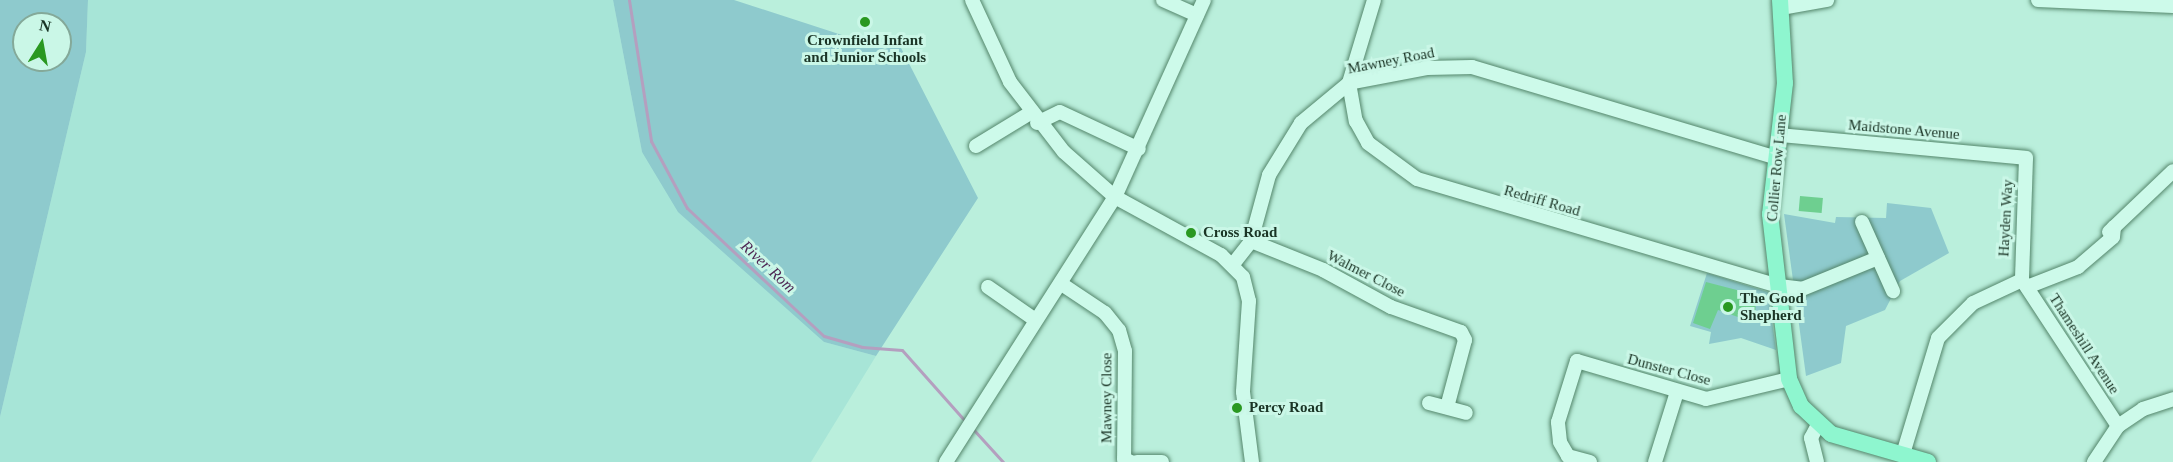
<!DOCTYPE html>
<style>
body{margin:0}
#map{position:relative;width:2173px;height:462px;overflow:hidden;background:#baefdc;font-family:Georgia,serif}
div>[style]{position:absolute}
.farmland>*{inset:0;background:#a7e5d7}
.green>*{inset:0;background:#8ecacd}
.stream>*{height:3px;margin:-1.5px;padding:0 1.5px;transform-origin:1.5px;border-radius:1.5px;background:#b49fbf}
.building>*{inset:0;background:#6ecf90;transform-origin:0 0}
.roads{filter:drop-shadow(0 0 2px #54866b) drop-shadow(0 0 2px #54866b)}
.minor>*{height:14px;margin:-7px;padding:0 7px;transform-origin:7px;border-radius:7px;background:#cdfaea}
.major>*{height:16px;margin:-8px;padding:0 8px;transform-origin:8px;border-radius:8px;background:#8ef6cf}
.dots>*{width:16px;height:16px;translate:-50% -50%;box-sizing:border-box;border:3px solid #caf7e7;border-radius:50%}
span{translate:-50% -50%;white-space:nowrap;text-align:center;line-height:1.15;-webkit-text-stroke:6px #caf7e7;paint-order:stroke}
.poi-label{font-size:15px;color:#1a3425;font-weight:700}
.left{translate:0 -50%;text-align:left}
.street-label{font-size:15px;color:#1a3425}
.water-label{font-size:16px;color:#4f2855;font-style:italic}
.north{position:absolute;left:12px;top:12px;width:60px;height:60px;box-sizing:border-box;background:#caf7e7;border:2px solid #84a999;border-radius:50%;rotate:11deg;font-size:16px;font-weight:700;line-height:24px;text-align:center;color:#1a3425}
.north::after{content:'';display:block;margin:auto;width:21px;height:27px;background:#2a9821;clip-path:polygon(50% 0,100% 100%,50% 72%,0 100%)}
</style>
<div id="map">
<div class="farmland">
<i style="clip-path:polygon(88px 0,613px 0,642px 152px,824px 342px,876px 356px,811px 462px,0 462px,0 417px,86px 52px)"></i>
</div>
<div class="green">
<i style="clip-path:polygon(evenodd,0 0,88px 0,86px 52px,0 417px,0 0,24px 24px,60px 24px,60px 60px,24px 60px,24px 24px)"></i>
<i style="clip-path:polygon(613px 0,734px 0,885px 49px,899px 44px,978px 198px,876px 356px,824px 342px,678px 212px,642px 152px)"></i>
<i style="clip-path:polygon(1887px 203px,1931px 208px,1949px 253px,1900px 281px,1885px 310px,1846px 326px,1841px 363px,1806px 376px,1784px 214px,1835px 223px,1836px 217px,1886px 218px)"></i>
<i style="clip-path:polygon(1707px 273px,1768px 292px,1776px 350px,1741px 338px,1709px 344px,1711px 332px,1690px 326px)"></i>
</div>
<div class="stream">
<i style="left:629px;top:0;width:143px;rotate:81.1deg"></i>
<i style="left:651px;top:141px;width:76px;rotate:61.8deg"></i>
<i style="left:687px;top:208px;width:187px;rotate:43.1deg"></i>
<i style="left:824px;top:336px;width:40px;rotate:16deg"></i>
<i style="left:862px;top:347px;width:40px;rotate:4.3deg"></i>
<i style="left:902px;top:350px;width:96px;rotate:48.4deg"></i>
<i style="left:973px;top:429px;width:45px;rotate:47.7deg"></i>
</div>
<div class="building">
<i style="left:1800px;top:196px;width:23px;height:15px;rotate:5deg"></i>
<i style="clip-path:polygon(1706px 282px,1756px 295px,1755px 323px,1718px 310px,1710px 329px,1693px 323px)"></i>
</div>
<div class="roads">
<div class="minor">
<i style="left:972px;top:0;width:90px;rotate:65.1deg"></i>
<i style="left:1010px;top:82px;width:88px;rotate:52.4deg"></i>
<i style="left:1064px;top:152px;width:68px;rotate:41.4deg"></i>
<i style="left:1115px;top:197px;width:121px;rotate:28.7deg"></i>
<i style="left:1221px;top:255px;width:31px;rotate:45deg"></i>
<i style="left:1243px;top:277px;width:25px;rotate:76deg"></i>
<i style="left:1249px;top:301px;width:91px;rotate:93.8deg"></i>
<i style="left:1243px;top:392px;width:71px;rotate:82.7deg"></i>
<i style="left:1163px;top:0;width:37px;rotate:24deg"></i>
<i style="left:1374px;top:0;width:87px;rotate:106.8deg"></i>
<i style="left:1349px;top:83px;width:39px;rotate:80deg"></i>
<i style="left:1356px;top:121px;width:25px;rotate:61deg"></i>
<i style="left:1368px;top:143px;width:61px;rotate:36.3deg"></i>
<i style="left:1417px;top:179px;width:377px;rotate:16.5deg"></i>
<i style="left:1779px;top:286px;width:23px;rotate:7deg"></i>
<i style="left:1802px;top:289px;width:82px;rotate:-22.2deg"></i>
<i style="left:2038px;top:0;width:135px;rotate:2.5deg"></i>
<i style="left:1781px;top:8px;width:47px;rotate:-9.9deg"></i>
<i style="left:1037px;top:123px;width:25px;rotate:-26deg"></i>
<i style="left:1060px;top:112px;width:87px;rotate:25.1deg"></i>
<i style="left:1780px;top:135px;width:247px;rotate:5.3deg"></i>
<i style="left:2026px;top:158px;width:122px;rotate:91.9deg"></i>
<i style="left:2022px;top:280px;width:175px;rotate:56.7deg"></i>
<i style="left:976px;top:146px;width:63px;rotate:-31.4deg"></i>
<i style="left:1862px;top:222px;width:76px;rotate:65.8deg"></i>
<i style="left:2109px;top:232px;width:88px;rotate:-43.6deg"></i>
<i style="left:1251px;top:241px;width:78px;rotate:21.9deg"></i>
<i style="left:1323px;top:270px;width:77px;rotate:28.6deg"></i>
<i style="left:1391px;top:307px;width:74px;rotate:19.7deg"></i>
<i style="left:1461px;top:332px;width:9px;rotate:63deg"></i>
<i style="left:1465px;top:340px;width:69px;rotate:105deg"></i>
<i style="left:1234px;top:263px;width:28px;rotate:-52deg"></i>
<i style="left:1251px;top:241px;width:68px;rotate:-74.7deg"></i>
<i style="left:1269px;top:175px;width:61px;rotate:-58.4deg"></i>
<i style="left:1301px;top:123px;width:62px;rotate:-39.8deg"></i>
<i style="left:1349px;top:83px;width:79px;rotate:-10.9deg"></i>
<i style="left:1427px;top:68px;width:45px;rotate:-1.3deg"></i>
<i style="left:1472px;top:67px;width:318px;rotate:16.6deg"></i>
<i style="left:1063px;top:285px;width:50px;rotate:33.7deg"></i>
<i style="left:1105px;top:313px;width:22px;rotate:51deg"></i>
<i style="left:1119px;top:330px;width:22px;rotate:74deg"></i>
<i style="left:1125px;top:351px;width:108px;rotate:90.5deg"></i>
<i style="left:1124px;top:459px;width:8px;rotate:23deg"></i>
<i style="left:988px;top:287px;width:56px;rotate:34.8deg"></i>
<i style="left:2027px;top:287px;width:55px;rotate:-21.4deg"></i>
<i style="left:2078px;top:267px;width:46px;rotate:-40.6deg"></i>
<i style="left:2113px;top:237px;width:10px;rotate:-84deg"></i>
<i style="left:1429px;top:403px;width:38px;rotate:15deg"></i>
<i style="left:1903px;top:454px;width:121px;rotate:-73.2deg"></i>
<i style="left:1938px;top:338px;width:49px;rotate:-45deg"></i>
<i style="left:1973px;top:303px;width:54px;rotate:-25.1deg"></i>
<i style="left:946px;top:462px;width:314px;rotate:-57.5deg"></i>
<i style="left:1115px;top:197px;width:216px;rotate:-65.7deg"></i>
<i style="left:1137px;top:462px;width:25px"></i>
<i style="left:1590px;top:462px;width:23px;rotate:-165deg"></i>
<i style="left:1568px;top:456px;width:16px;rotate:-120deg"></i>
<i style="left:1560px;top:442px;width:20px;rotate:-96deg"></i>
<i style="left:1558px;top:422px;width:64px;rotate:-72.7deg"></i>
<i style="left:1577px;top:361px;width:134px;rotate:16.4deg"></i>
<i style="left:1706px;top:399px;width:85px;rotate:-13.5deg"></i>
<i style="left:1655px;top:462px;width:73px;rotate:-72.6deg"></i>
<i style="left:1817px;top:462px;width:25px;rotate:-104deg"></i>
<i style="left:1811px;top:438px;width:15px;rotate:-62deg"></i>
<i style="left:2094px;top:462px;width:43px;rotate:-56.3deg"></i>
<i style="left:2118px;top:426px;width:30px;rotate:-34deg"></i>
<i style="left:2143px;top:409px;width:32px;rotate:-18deg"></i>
</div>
<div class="major">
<i style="left:1780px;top:0;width:83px;rotate:86.6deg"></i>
<i style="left:1785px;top:83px;width:132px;rotate:96.5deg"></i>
<i style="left:1770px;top:214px;width:166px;rotate:83.4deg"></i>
<i style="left:1789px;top:379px;width:30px;rotate:66deg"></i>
<i style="left:1801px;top:406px;width:41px;rotate:43deg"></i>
<i style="left:1831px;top:434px;width:101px;rotate:16.1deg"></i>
</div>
</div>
<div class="dots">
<i style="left:865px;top:22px;background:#2a9821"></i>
<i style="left:1191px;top:233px;background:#2a9821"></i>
<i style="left:1728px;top:307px;background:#2a9821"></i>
<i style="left:1237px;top:408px;background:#2a9821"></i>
</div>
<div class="poi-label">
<span style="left:865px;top:49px">Crownfield Infant<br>and Junior Schools</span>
<span class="left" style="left:1203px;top:233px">Cross Road</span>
<span class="left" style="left:1740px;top:307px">The Good<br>Shepherd</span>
<span class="left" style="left:1249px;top:408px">Percy Road</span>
</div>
<div class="street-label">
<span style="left:1391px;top:61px;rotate:-11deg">Mawney Road</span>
<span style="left:1904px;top:130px;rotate:5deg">Maidstone Avenue</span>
<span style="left:1777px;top:168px;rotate:-85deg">Collier Row Lane</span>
<span style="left:1542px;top:201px;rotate:16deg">Redriff Road</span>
<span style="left:2006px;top:218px;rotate:-87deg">Hayden Way</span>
<span style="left:1366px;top:274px;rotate:27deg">Walmer Close</span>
<span style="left:2084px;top:344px;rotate:57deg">Thameshill Avenue</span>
<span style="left:1669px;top:370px;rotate:15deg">Dunster Close</span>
<span style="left:1107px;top:398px;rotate:-90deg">Mawney Close</span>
</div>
<div class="water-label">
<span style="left:768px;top:267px;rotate:43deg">River Rom</span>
</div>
<div class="north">N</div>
</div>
